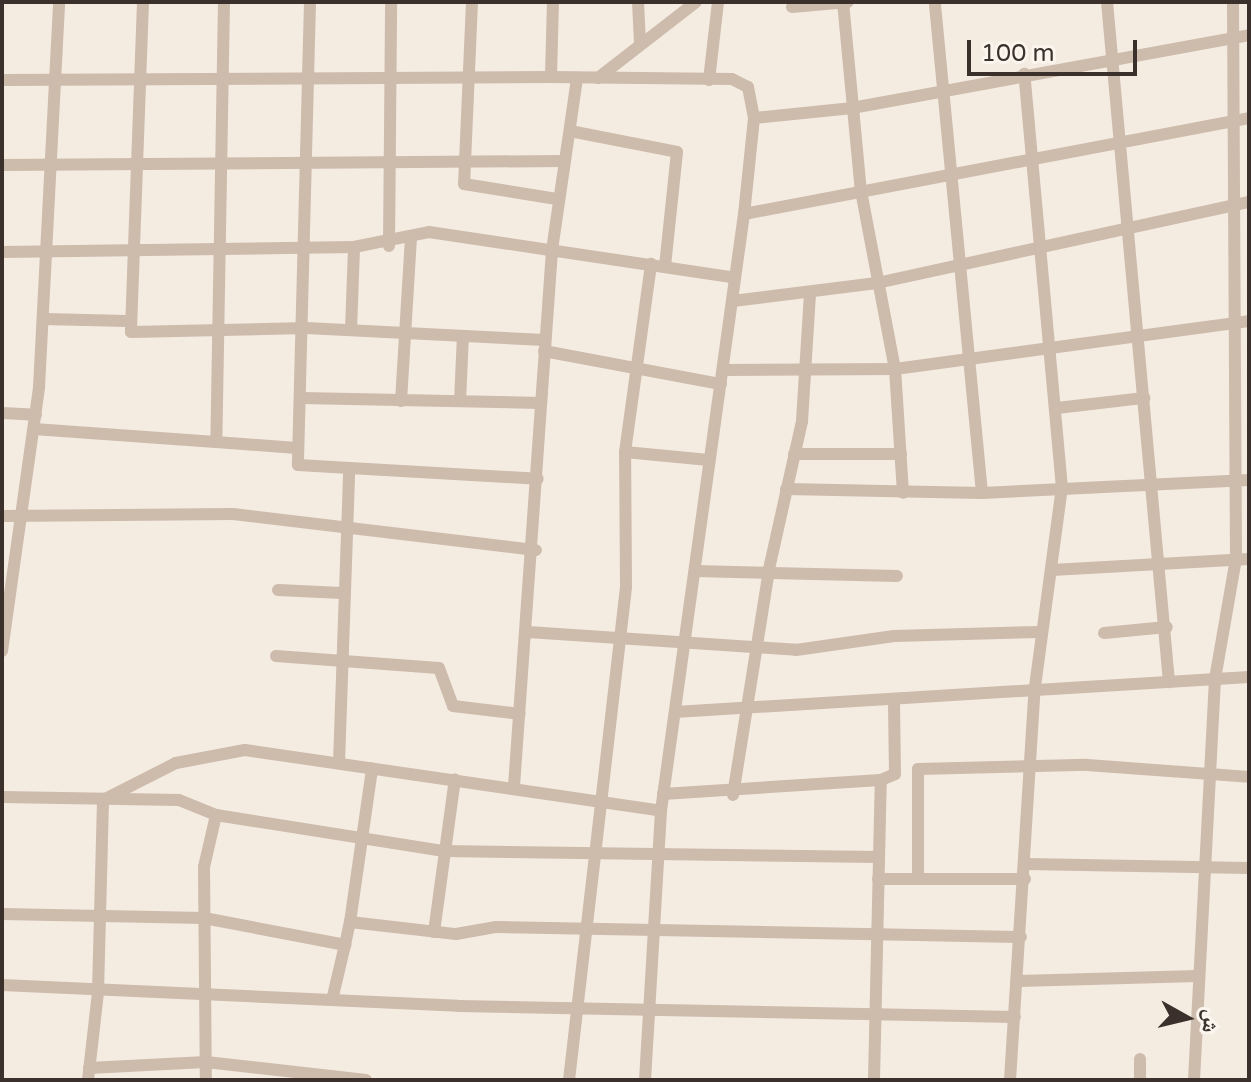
<!DOCTYPE html>
<meta charset="utf-8">
<style>
body{margin:0}
#map{position:relative;width:1251px;height:1082px;overflow:hidden;background:#f4ebe1;font-family:"Varela Round","Noto Naskh Arabic",sans-serif}
div>[style]{position:absolute}
.minor>*{height:12px;margin:-6px;padding:0 6px;transform-origin:6px;border-radius:6px;background:#cdbbac}
span{translate:-50% -50%;white-space:nowrap;text-align:center;line-height:1.15;-webkit-text-stroke:8px #fbf5ee;paint-order:stroke}
.frame{position:absolute;inset:0;border:4px solid #3b302b;pointer-events:none}
.north{position:absolute;left:1147px;top:978px;width:80px;height:80px;-webkit-text-stroke:6px #fbf5ee;paint-order:stroke;rotate:98deg;font-size:22px;font-weight:700;line-height:32px;text-align:center;color:#3b302b}
.north::after{content:'';display:block;margin:auto;width:28px;height:36px;background:#3b302b;clip-path:polygon(50% 0,100% 100%,50% 72%,0 100%)}
.scale{position:absolute;left:967px;top:40px;width:170px;height:36px;box-sizing:border-box;border:4px solid #3b302b;border-top:0;padding-left:10px;font-size:24px;line-height:28px;white-space:nowrap;color:#3b302b;-webkit-text-stroke:6px #fbf5ee;paint-order:stroke}
</style>
<div id="map">
<div class="minor">
<i style="left:143px;top:2px;width:330px;rotate:92.1deg"></i>
<i style="left:131px;top:332px;width:175px;rotate:-1.3deg"></i>
<i style="left:306px;top:328px;width:239px;rotate:2.9deg"></i>
<i style="left:224px;top:2px;width:440px;rotate:91deg"></i>
<i style="left:216px;top:442px;width:81px;rotate:4.2deg"></i>
<i style="left:310px;top:2px;width:463px;rotate:91.5deg"></i>
<i style="left:298px;top:465px;width:240px;rotate:3.3deg"></i>
<i style="left:472px;top:2px;width:182px;rotate:92.5deg"></i>
<i style="left:464px;top:184px;width:94px;rotate:9.2deg"></i>
<i style="left:638px;top:2px;width:41px;rotate:87.2deg"></i>
<i style="left:843px;top:2px;width:190px;rotate:84.6deg"></i>
<i style="left:861px;top:191px;width:181px;rotate:79.2deg"></i>
<i style="left:895px;top:369px;width:124px;rotate:86.3deg"></i>
<i style="left:1107px;top:2px;width:683px;rotate:84.79deg"></i>
<i style="left:792px;top:7px;width:56px;rotate:-5.1deg"></i>
<i style="left:551px;top:77px;width:75px;rotate:-88.5deg"></i>
<i style="left:598px;top:78px;width:124px;rotate:-37.8deg"></i>
<i style="left:2px;top:80px;width:549px;rotate:-0.31deg"></i>
<i style="left:551px;top:77px;width:181px;rotate:0.6deg"></i>
<i style="left:732px;top:79px;width:18px;rotate:27deg"></i>
<i style="left:748px;top:87px;width:32px;rotate:79deg"></i>
<i style="left:754px;top:118px;width:97px;rotate:95.9deg"></i>
<i style="left:744px;top:214px;width:603px;rotate:97.92deg"></i>
<i style="left:661px;top:811px;width:269px;rotate:93.4deg"></i>
<i style="left:709px;top:80px;width:79px;rotate:-83.4deg"></i>
<i style="left:754px;top:118px;width:99px;rotate:-5.8deg"></i>
<i style="left:852px;top:108px;width:404px;rotate:-10.4deg"></i>
<i style="left:570px;top:131px;width:109px;rotate:11.1deg"></i>
<i style="left:677px;top:152px;width:115px;rotate:96deg"></i>
<i style="left:2px;top:165px;width:562px;rotate:-0.41deg"></i>
<i style="left:744px;top:214px;width:514px;rotate:-10.76deg"></i>
<i style="left:389px;top:246px;width:244px;rotate:-89.5deg"></i>
<i style="left:2px;top:252px;width:352px;rotate:-0.8deg"></i>
<i style="left:354px;top:247px;width:76px;rotate:-11.3deg"></i>
<i style="left:429px;top:232px;width:309px;rotate:8.5deg"></i>
<i style="left:733px;top:301px;width:145px;rotate:-7.1deg"></i>
<i style="left:877px;top:283px;width:381px;rotate:-12.3deg"></i>
<i style="left:44px;top:319px;width:83px;rotate:1.4deg"></i>
<i style="left:351px;top:330px;width:83px;rotate:-87.9deg"></i>
<i style="left:544px;top:351px;width:180px;rotate:10.6deg"></i>
<i style="left:723px;top:370px;width:172px;rotate:-0.3deg"></i>
<i style="left:895px;top:369px;width:357px;rotate:-7.7deg"></i>
<i style="left:302px;top:398px;width:238px;rotate:1.2deg"></i>
<i style="left:401px;top:401px;width:165px;rotate:-86.5deg"></i>
<i style="left:460px;top:401px;width:65px;rotate:-87.4deg"></i>
<i style="left:1057px;top:408px;width:88px;rotate:-6.6deg"></i>
<i style="left:2px;top:413px;width:34px;rotate:3deg"></i>
<i style="left:34px;top:429px;width:182px;rotate:4.1deg"></i>
<i style="left:625px;top:452px;width:84px;rotate:5.4deg"></i>
<i style="left:794px;top:454px;width:107px"></i>
<i style="left:786px;top:489px;width:196px;rotate:1.2deg"></i>
<i style="left:982px;top:493px;width:493px;rotate:-95.5deg"></i>
<i style="left:982px;top:493px;width:267px;rotate:-2.8deg"></i>
<i style="left:2px;top:516px;width:231px;rotate:-0.5deg"></i>
<i style="left:233px;top:514px;width:305px;rotate:6.8deg"></i>
<i style="left:1052px;top:570px;width:197px;rotate:-3.2deg"></i>
<i style="left:695px;top:571px;width:202px;rotate:1.4deg"></i>
<i style="left:278px;top:590px;width:64px;rotate:2.7deg"></i>
<i style="left:528px;top:632px;width:269px;rotate:3.8deg"></i>
<i style="left:796px;top:650px;width:99px;rotate:-8.1deg"></i>
<i style="left:894px;top:636px;width:146px;rotate:-1.6deg"></i>
<i style="left:1104px;top:633px;width:63px;rotate:-5.4deg"></i>
<i style="left:2px;top:651px;width:267px;rotate:-82deg"></i>
<i style="left:39px;top:387px;width:386px;rotate:-87deg"></i>
<i style="left:276px;top:656px;width:163px;rotate:4.2deg"></i>
<i style="left:439px;top:668px;width:40px;rotate:69.8deg"></i>
<i style="left:453px;top:706px;width:67px;rotate:6.8deg"></i>
<i style="left:675px;top:712px;width:575px;rotate:-3.49deg"></i>
<i style="left:339px;top:763px;width:291px;rotate:-88deg"></i>
<i style="left:514px;top:786px;width:537px;rotate:-85.94deg"></i>
<i style="left:552px;top:250px;width:174px;rotate:-81.7deg"></i>
<i style="left:663px;top:794px;width:218px;rotate:-3.7deg"></i>
<i style="left:733px;top:795px;width:229px;rotate:-80.9deg"></i>
<i style="left:769px;top:569px;width:152px;rotate:-77.4deg"></i>
<i style="left:802px;top:421px;width:127px;rotate:-86.4deg"></i>
<i style="left:2px;top:797px;width:177px;rotate:1deg"></i>
<i style="left:179px;top:800px;width:40px;rotate:22deg"></i>
<i style="left:216px;top:815px;width:53px;rotate:103deg"></i>
<i style="left:204px;top:867px;width:213px;rotate:89.5deg"></i>
<i style="left:216px;top:815px;width:231px;rotate:9deg"></i>
<i style="left:444px;top:851px;width:435px;rotate:0.8deg"></i>
<i style="left:1026px;top:864px;width:223px;rotate:1deg"></i>
<i style="left:878px;top:879px;width:147px"></i>
<i style="left:918px;top:879px;width:110px;rotate:-90deg"></i>
<i style="left:918px;top:769px;width:169px;rotate:-1.4deg"></i>
<i style="left:1087px;top:765px;width:162px;rotate:4.2deg"></i>
<i style="left:2px;top:914px;width:202px;rotate:1.1deg"></i>
<i style="left:204px;top:918px;width:144px;rotate:10.8deg"></i>
<i style="left:345px;top:945px;width:24px;rotate:-78deg"></i>
<i style="left:350px;top:922px;width:107px;rotate:6.5deg"></i>
<i style="left:456px;top:934px;width:41px;rotate:-9.9deg"></i>
<i style="left:496px;top:927px;width:525px;rotate:1.09deg"></i>
<i style="left:350px;top:922px;width:155px;rotate:-81.8deg"></i>
<i style="left:434px;top:932px;width:154px;rotate:-82.2deg"></i>
<i style="left:1019px;top:981px;width:178px;rotate:-1.6deg"></i>
<i style="left:2px;top:985px;width:456px;rotate:2.6deg"></i>
<i style="left:458px;top:1006px;width:557px;rotate:1.13deg"></i>
<i style="left:333px;top:996px;width:52px;rotate:-76.8deg"></i>
<i style="left:89px;top:1068px;width:117px;rotate:-2.9deg"></i>
<i style="left:206px;top:1062px;width:161px;rotate:6.4deg"></i>
<i style="left:88px;top:1080px;width:89px;rotate:-83.5deg"></i>
<i style="left:98px;top:992px;width:192px;rotate:-88.5deg"></i>
<i style="left:103px;top:800px;width:82px;rotate:-26.9deg"></i>
<i style="left:176px;top:763px;width:70px;rotate:-10.7deg"></i>
<i style="left:245px;top:750px;width:420px;rotate:8.3deg"></i>
<i style="left:569px;top:1080px;width:497px;rotate:-83.4deg"></i>
<i style="left:626px;top:586px;width:134px;rotate:-90.4deg"></i>
<i style="left:625px;top:452px;width:190px;rotate:-82.1deg"></i>
<i style="left:874px;top:1080px;width:300px;rotate:-88.7deg"></i>
<i style="left:881px;top:780px;width:15px;rotate:-23deg"></i>
<i style="left:895px;top:774px;width:70px;rotate:-90.8deg"></i>
<i style="left:1010px;top:1080px;width:387px;rotate:-86.4deg"></i>
<i style="left:1034px;top:694px;width:208px;rotate:-82.3deg"></i>
<i style="left:1062px;top:488px;width:416px;rotate:-95.2deg"></i>
<i style="left:1140px;top:1080px;width:21px;rotate:-90deg"></i>
<i style="left:1194px;top:1080px;width:402px;rotate:-87deg"></i>
<i style="left:1215px;top:679px;width:122px;rotate:-80.1deg"></i>
<i style="left:1236px;top:559px;width:557px;rotate:-90.31deg"></i>
</div>
<div class="frame"></div>
<div class="north">ش</div>
<div class="scale">100 m</div>
</div>
